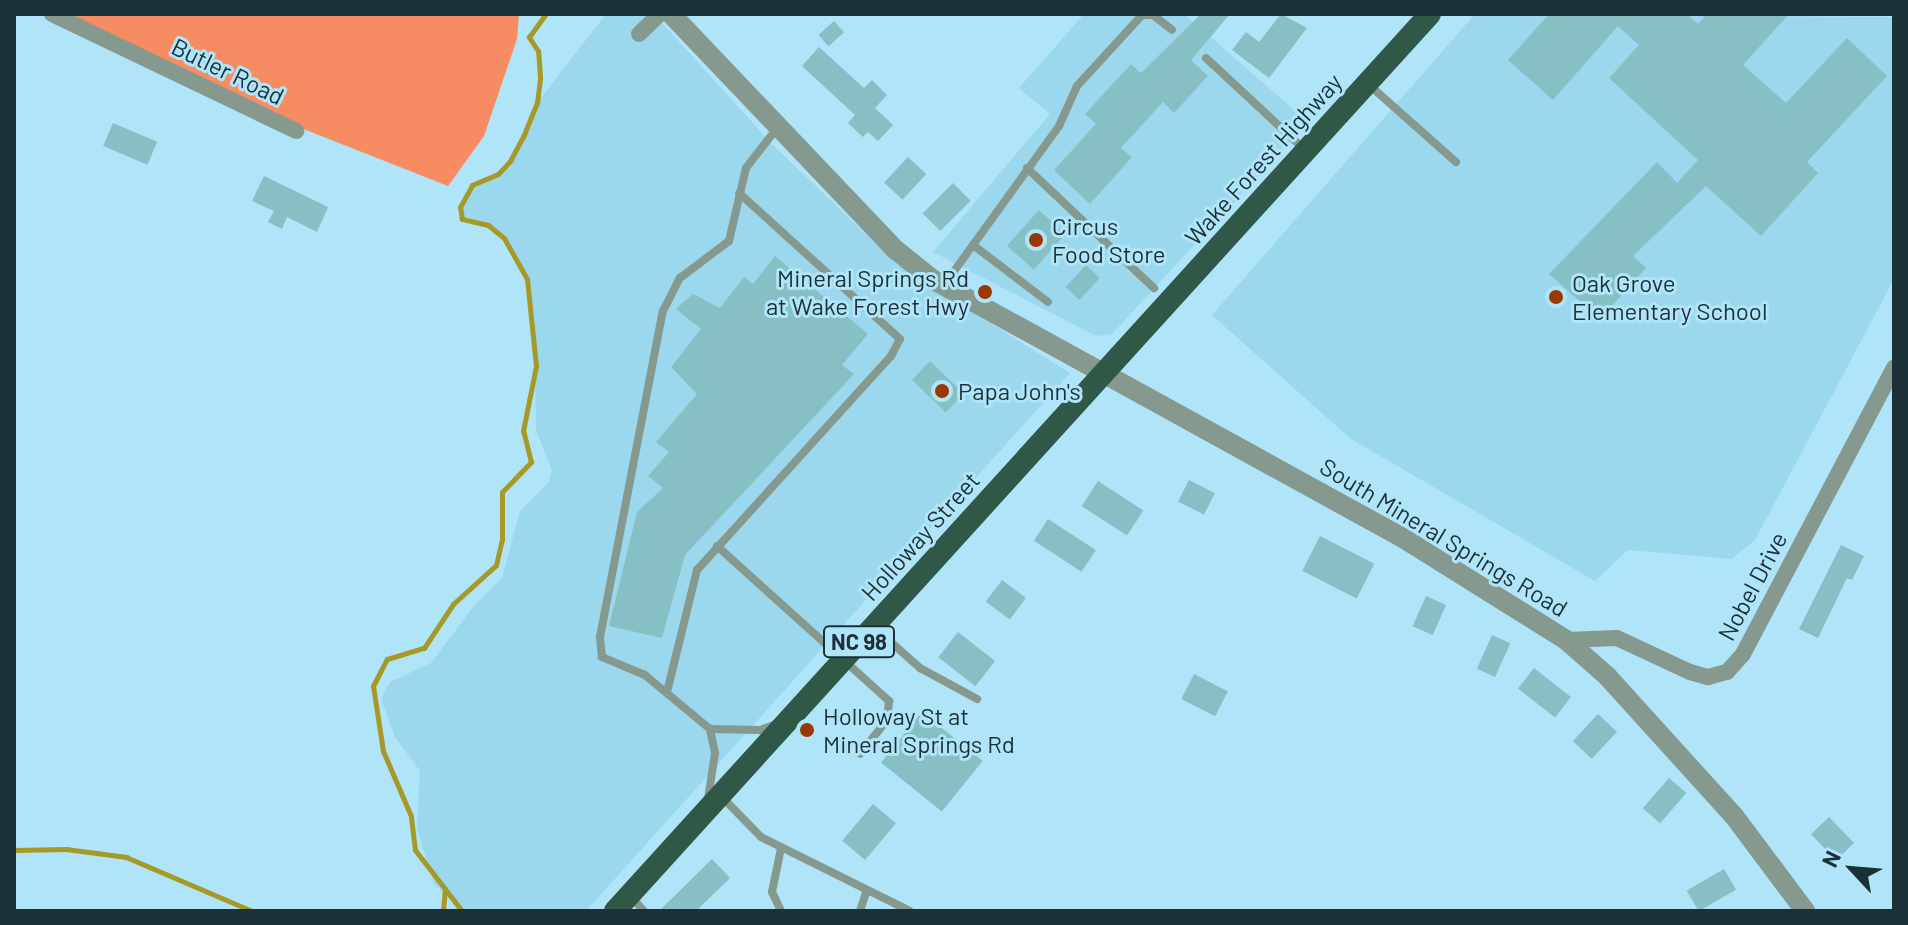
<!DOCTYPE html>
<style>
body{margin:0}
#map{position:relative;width:1908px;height:925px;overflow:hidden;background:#b0e4f8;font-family:Barlow,sans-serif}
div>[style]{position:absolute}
.built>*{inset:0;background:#9bd8ed}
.green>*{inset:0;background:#f58c62}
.stream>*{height:5px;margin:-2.5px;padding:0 2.5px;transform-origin:2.5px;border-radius:2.5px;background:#a69927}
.building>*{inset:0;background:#86c0c4;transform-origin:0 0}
.service>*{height:8px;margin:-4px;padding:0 4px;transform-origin:4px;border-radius:4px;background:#86998f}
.minor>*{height:16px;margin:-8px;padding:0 8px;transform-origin:8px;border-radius:8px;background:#86998f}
.tertiary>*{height:20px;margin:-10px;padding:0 10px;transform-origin:10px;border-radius:10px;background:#86998f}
.trunk>*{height:22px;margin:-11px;padding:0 11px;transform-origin:11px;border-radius:11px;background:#305846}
.dots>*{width:22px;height:22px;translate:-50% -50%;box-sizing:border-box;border:4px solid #b0e4f8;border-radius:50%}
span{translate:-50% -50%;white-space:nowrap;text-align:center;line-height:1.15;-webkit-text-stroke:6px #b0e4f8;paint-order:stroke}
.shield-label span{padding:2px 6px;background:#b0e4f8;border:2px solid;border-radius:6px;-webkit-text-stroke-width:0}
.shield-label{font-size:22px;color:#1b3037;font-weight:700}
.street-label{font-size:24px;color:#1b3037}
.poi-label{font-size:24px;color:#1b3037}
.left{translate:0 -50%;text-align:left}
.right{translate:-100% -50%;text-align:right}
.frame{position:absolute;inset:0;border:16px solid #1b3037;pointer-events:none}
.north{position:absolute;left:1812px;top:829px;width:80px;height:80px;-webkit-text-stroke:6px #b0e4f8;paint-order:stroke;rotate:296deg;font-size:22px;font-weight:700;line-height:32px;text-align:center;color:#1b3037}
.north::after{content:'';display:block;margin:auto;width:28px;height:36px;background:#1b3037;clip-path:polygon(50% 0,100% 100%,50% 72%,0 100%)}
</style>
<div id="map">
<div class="built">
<i style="clip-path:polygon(606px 14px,654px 14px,772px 144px,899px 266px,1070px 373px,586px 911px,464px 911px,434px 884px,417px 828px,420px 771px,395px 737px,381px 699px,390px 682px,431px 663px,473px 607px,502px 578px,520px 511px,548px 483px,552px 471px,536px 430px,534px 318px,527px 279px,504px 238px,488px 225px,462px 219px,460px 207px,472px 185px,498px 174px,510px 161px,537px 103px)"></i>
<i style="clip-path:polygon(1084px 14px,1184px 14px,1308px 122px,1112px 334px,1096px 336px,933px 252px,1050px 114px,1019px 88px)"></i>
<i style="clip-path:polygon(1475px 14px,1894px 17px,1894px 279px,1755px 540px,1732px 559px,1628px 550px,1595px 581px,1351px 439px,1212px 315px)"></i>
</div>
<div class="green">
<i style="clip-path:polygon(64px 14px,519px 14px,517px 39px,484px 136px,448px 186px,301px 128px)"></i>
</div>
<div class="stream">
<i style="left:14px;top:850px;width:52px;rotate:-1.1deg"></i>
<i style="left:66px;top:849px;width:61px;rotate:7.6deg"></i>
<i style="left:126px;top:857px;width:137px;rotate:23.2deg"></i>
<i style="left:443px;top:911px;width:22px;rotate:-85deg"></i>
<i style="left:462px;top:911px;width:77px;rotate:-127.6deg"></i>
<i style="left:415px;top:850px;width:34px;rotate:-97deg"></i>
<i style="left:411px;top:816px;width:71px;rotate:-113.3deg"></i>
<i style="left:383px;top:751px;width:66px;rotate:-98.7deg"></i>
<i style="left:373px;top:686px;width:30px;rotate:-63deg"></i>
<i style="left:387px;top:659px;width:39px;rotate:-17deg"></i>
<i style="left:424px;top:648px;width:53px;rotate:-56.6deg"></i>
<i style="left:453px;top:604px;width:58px;rotate:-42.2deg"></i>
<i style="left:496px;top:565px;width:27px;rotate:-77deg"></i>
<i style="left:502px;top:539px;width:47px;rotate:-90deg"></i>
<i style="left:502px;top:492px;width:42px;rotate:-46deg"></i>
<i style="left:531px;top:462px;width:32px;rotate:-104deg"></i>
<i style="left:523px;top:431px;width:66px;rotate:-78.7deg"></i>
<i style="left:536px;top:366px;width:87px;rotate:-95.9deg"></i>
<i style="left:527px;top:279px;width:47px;rotate:-119.3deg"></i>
<i style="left:504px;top:238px;width:21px;rotate:-141deg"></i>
<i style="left:488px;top:225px;width:27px;rotate:-167deg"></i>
<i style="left:462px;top:219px;width:12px;rotate:-99deg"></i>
<i style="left:460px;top:207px;width:25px;rotate:-61deg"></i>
<i style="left:472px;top:185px;width:28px;rotate:-23deg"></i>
<i style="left:498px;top:174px;width:18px;rotate:-47deg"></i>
<i style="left:510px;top:161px;width:27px;rotate:-62deg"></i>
<i style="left:523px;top:137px;width:37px;rotate:-68deg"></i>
<i style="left:537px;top:103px;width:26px;rotate:-83deg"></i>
<i style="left:540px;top:77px;width:26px;rotate:-94deg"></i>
<i style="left:538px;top:51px;width:17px;rotate:-123deg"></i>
<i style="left:529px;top:37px;width:29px;rotate:-54deg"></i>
</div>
<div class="building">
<i style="clip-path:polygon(1201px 14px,1230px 14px,1191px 60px,1208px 76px,1174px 113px,1163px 102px,1121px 148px,1132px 157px,1090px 204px,1054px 170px,1096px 124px,1085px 114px,1131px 64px,1141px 73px)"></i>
<i style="clip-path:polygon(1281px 14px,1307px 28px,1269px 78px,1232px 50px,1246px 32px,1259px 42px)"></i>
<i style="clip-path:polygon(1549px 14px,1687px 14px,1698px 24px,1707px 14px,1789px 14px,1743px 65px,1786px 103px,1847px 38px,1887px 76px,1807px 162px,1818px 173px,1761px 236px,1706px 186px,1633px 256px,1646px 268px,1600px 319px,1549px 274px,1657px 162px,1677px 183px,1698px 160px,1609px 78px,1639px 45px,1618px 26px,1553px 100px,1508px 60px)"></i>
<i style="left:834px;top:21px;width:15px;height:21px;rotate:48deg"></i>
<i style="clip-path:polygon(819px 47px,864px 88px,872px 80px,887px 95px,875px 108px,893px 125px,878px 141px,868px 132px,863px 137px,848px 123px,855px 115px,802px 66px)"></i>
<i style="left:113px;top:123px;width:48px;height:25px;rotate:23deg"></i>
<i style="left:908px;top:157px;width:25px;height:35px;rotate:43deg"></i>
<i style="clip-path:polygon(264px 176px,328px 207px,317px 232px,287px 217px,282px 229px,268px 222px,274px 211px,252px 201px)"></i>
<i style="left:953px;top:183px;width:25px;height:43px;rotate:45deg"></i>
<i style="left:1039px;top:210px;width:36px;height:48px;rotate:42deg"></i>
<i style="clip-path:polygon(775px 256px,868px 334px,842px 365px,854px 374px,685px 555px,662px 638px,609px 626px,637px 512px,663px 488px,648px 476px,669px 452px,656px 442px,697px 394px,671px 367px,701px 329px,676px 309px,693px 294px,720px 308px,744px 277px,753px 284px)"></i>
<i style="left:1086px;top:265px;width:19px;height:30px;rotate:43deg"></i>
<i style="left:930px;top:361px;width:47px;height:26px;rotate:44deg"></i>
<i style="left:1189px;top:480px;width:29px;height:24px;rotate:27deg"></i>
<i style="left:1098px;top:481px;width:54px;height:30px;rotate:33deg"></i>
<i style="left:1048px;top:519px;width:57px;height:26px;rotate:33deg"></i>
<i style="left:1320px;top:536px;width:61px;height:39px;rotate:27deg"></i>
<i style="clip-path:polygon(1841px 545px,1864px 556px,1852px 580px,1847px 578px,1818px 638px,1799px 629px)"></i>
<i style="left:1002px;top:580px;width:30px;height:27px;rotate:37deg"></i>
<i style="left:1426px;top:596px;width:22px;height:33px;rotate:24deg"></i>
<i style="left:958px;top:632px;width:47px;height:32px;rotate:38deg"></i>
<i style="left:1492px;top:635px;width:20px;height:37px;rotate:24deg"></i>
<i style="left:1534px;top:668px;width:47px;height:26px;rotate:38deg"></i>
<i style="left:1194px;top:674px;width:38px;height:28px;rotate:27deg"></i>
<i style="left:922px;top:712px;width:78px;height:65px;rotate:39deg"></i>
<i style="left:1598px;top:714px;width:26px;height:37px;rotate:43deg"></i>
<i style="left:1669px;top:778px;width:23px;height:40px;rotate:41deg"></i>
<i style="left:873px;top:804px;width:30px;height:48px;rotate:40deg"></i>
<i style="left:1829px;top:817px;width:36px;height:25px;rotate:46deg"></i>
<i style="clip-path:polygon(712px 859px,730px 878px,696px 911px,659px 911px)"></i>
<i style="left:1724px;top:869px;width:24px;height:43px;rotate:60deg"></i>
</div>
<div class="service">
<i style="left:1206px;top:58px;width:135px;rotate:42.9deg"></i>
<i style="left:1367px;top:83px;width:119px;rotate:41.6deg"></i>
<i style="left:1027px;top:168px;width:175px;rotate:43.4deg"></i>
<i style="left:973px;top:245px;width:94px;rotate:37.2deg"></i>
<i style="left:944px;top:285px;width:196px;rotate:-54.1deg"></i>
<i style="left:1059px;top:126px;width:44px;rotate:-65.8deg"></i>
<i style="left:1077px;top:86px;width:96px;rotate:-47.5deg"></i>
<i style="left:1142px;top:15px;width:11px"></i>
<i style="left:1153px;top:15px;width:24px;rotate:38deg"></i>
<i style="left:717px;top:546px;width:232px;rotate:42deg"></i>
<i style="left:889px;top:701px;width:19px;rotate:96deg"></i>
<i style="left:887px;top:720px;width:43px;rotate:128.5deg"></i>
<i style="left:874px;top:627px;width:62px;rotate:41.7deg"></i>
<i style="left:920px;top:668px;width:65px;rotate:28.5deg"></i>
<i style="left:667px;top:692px;width:126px;rotate:-76.2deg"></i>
<i style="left:697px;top:570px;width:289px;rotate:-47.8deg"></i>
<i style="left:891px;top:356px;width:19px;rotate:-62deg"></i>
<i style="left:900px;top:339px;width:217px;rotate:-137.8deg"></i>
<i style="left:774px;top:725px;width:15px;rotate:160deg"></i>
<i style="left:760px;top:730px;width:50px;rotate:-178.9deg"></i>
<i style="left:710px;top:729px;width:85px;rotate:-140.3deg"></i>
<i style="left:645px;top:675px;width:47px;rotate:-157.3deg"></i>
<i style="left:602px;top:657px;width:20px;rotate:-96deg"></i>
<i style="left:600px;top:637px;width:332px;rotate:-79.1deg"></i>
<i style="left:663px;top:311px;width:37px;rotate:-63deg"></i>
<i style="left:680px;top:278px;width:61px;rotate:-37.1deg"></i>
<i style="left:729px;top:241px;width:75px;rotate:-76.9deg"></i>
<i style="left:746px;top:168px;width:51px;rotate:-52.2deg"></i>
<i style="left:721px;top:796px;width:57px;rotate:45.7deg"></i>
<i style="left:761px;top:837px;width:166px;rotate:26.4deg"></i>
<i style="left:708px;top:799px;width:47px;rotate:-81.3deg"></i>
<i style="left:715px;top:753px;width:25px;rotate:-102deg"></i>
<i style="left:630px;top:895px;width:21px;rotate:49deg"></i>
<i style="left:781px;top:911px;width:21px;rotate:-115deg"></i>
<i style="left:772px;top:892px;width:45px;rotate:-78.4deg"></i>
<i style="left:860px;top:911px;width:20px;rotate:-72deg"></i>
</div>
<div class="minor">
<i style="left:52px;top:14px;width:271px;rotate:25.6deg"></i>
<i style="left:639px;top:34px;width:29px;rotate:-44deg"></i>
<i style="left:1566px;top:640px;width:51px;rotate:-2.2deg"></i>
<i style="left:1617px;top:638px;width:81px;rotate:25deg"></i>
<i style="left:1690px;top:672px;width:19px;rotate:16deg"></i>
<i style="left:1708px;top:677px;width:20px;rotate:-15deg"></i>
<i style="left:1727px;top:672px;width:24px;rotate:-48deg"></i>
<i style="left:1743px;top:654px;width:324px;rotate:-62.2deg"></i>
</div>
<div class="tertiary">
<i style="left:671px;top:14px;width:326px;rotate:46.4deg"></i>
<i style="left:896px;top:250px;width:46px;rotate:38.9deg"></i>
<i style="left:932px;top:279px;width:538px;rotate:28.81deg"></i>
<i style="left:1403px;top:538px;width:192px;rotate:32deg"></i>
<i style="left:1566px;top:640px;width:55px;rotate:41.3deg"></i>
<i style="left:1607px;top:676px;width:189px;rotate:47.8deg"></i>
<i style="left:1734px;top:816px;width:119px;rotate:53.2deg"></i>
</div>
<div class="trunk">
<i style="left:615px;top:911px;width:1212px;rotate:-47.74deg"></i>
</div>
<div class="dots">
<i style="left:1036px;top:240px;background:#9b3700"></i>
<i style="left:985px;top:292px;background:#9b3700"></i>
<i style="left:1556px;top:297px;background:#9b3700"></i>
<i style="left:942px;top:391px;background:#9b3700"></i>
<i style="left:807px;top:730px;background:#9b3700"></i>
</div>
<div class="shield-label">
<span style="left:859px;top:642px">NC 98</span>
</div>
<div class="street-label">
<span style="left:228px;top:71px;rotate:26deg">Butler Road</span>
<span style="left:1263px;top:159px;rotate:-48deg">Wake Forest Highway</span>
<span style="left:920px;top:536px;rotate:-48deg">Holloway Street</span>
<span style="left:1444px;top:537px;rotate:31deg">South Mineral Springs Road</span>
<span style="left:1752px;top:586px;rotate:-62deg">Nobel Drive</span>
</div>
<div class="poi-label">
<span class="left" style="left:1052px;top:240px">Circus<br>Food Store</span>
<span class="right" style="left:969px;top:292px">Mineral Springs Rd<br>at Wake Forest Hwy</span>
<span class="left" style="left:1572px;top:297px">Oak Grove<br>Elementary School</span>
<span class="left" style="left:958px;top:391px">Papa John's</span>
<span class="left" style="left:823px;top:730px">Holloway St at<br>Mineral Springs Rd</span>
</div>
<div class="frame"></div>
<div class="north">N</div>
</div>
